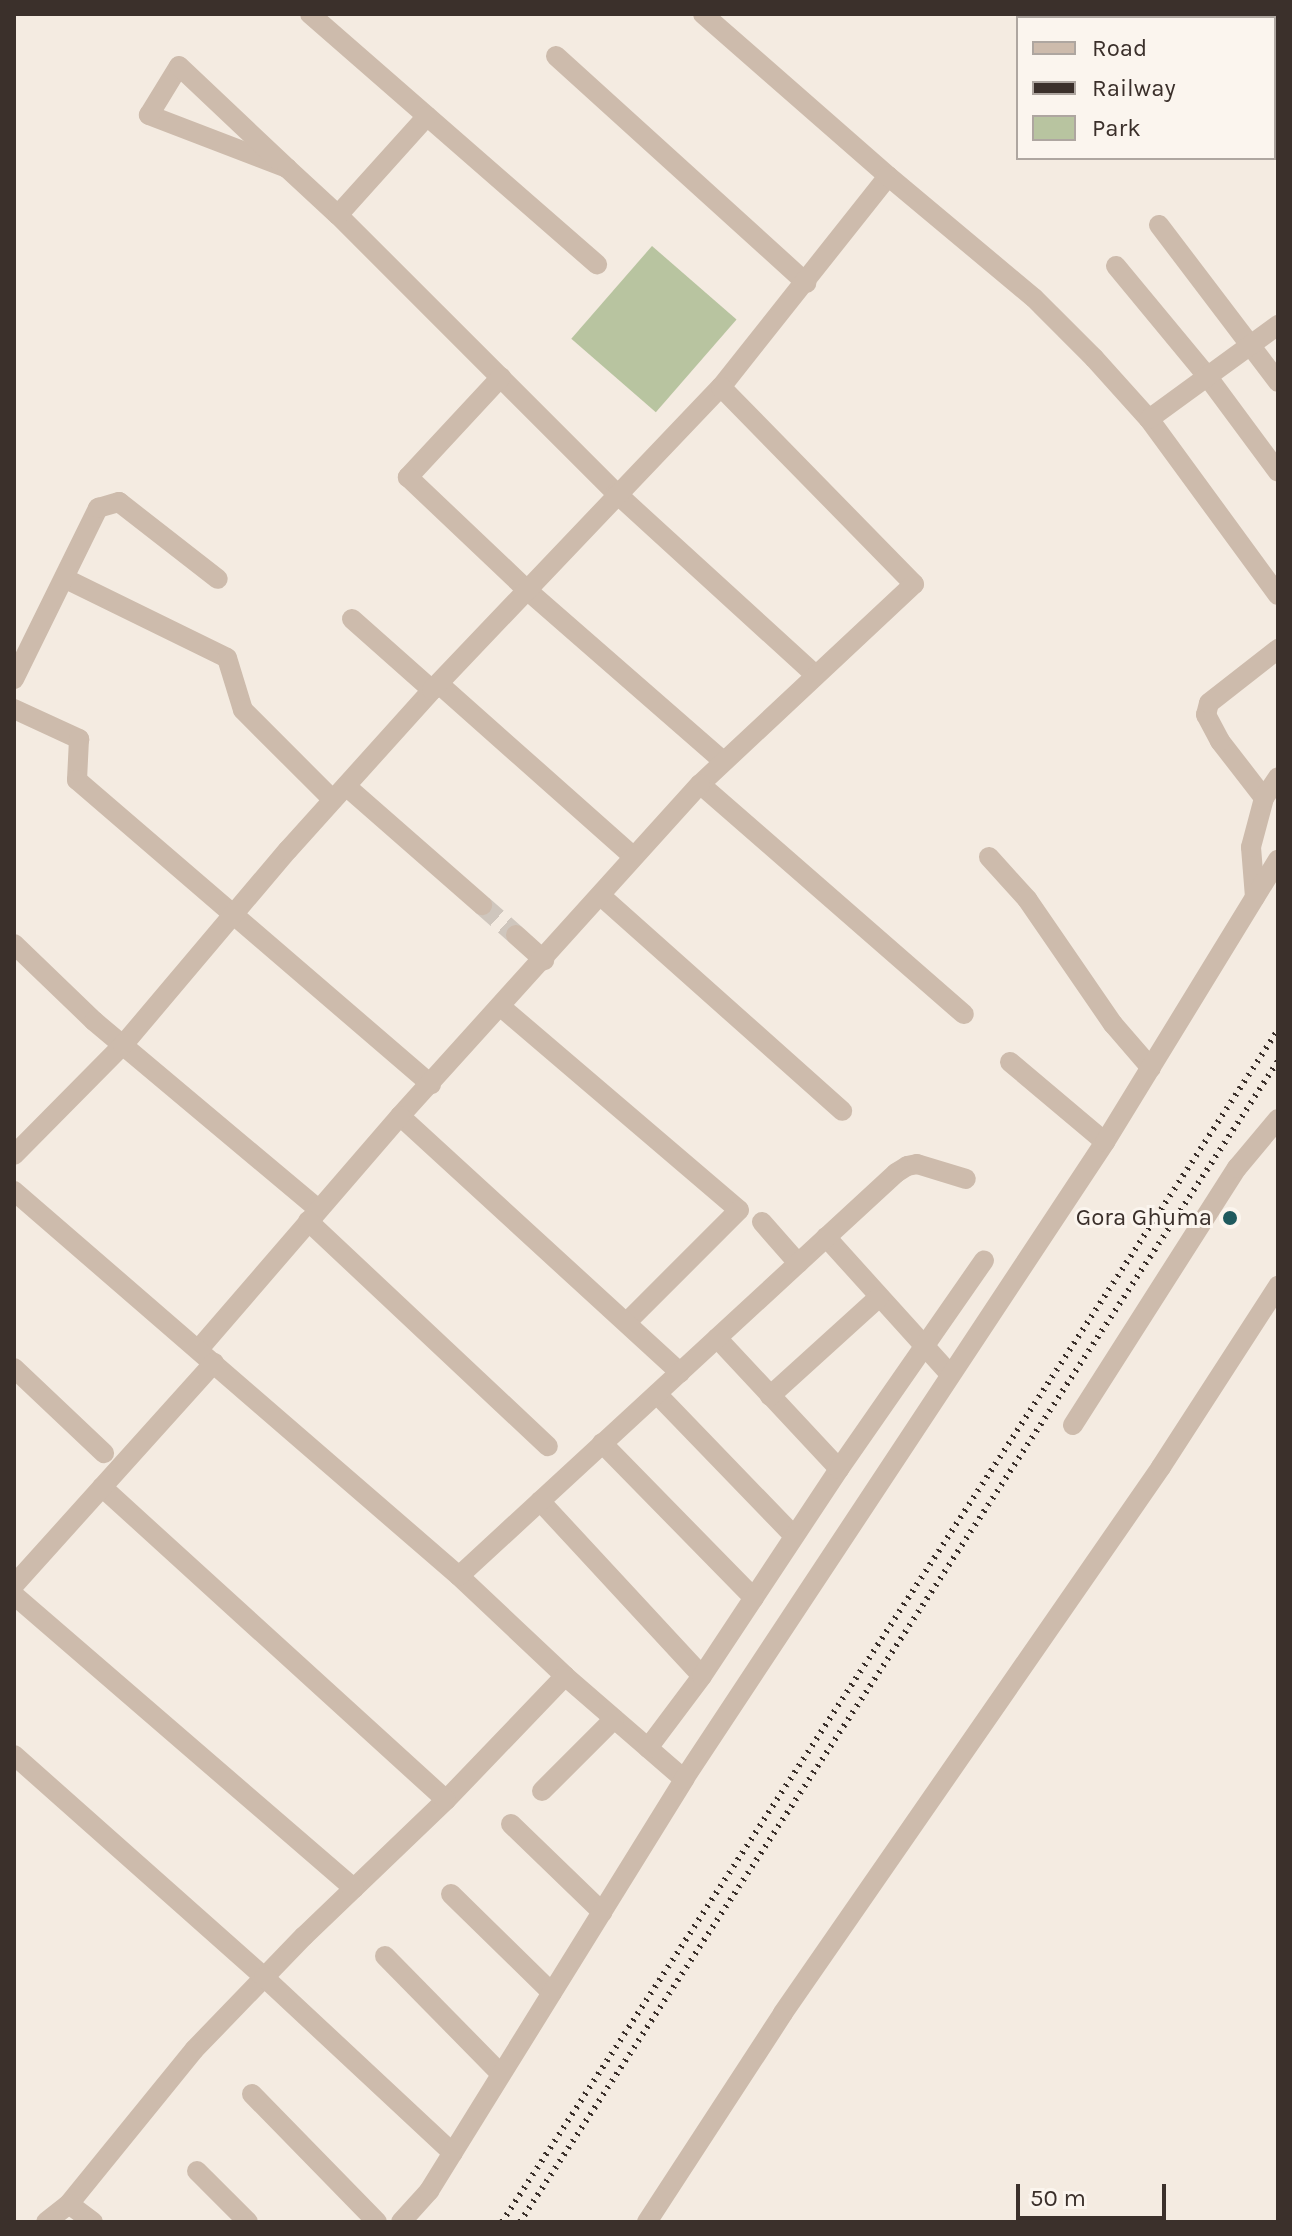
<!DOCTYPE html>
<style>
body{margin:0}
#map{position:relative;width:1292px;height:2236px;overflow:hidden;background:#f4ebe1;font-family:Karla,sans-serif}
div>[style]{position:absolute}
.green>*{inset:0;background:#b8c4a0;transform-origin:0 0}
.minor-tunnel>*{height:20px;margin-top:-10px;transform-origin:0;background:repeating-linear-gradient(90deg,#cfc6bd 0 20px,transparent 0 30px)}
.minor>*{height:20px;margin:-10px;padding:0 10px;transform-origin:10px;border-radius:10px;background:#cdbbac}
.rail>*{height:6px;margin-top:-3px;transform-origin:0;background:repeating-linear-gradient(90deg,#3b302b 0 2px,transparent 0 8px)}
.dots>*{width:22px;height:22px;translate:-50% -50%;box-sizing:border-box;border:4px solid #fbf5ee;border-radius:50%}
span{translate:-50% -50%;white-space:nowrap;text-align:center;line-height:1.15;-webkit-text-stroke:6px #fbf5ee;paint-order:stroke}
.poi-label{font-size:24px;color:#3b302b}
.right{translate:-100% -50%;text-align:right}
.frame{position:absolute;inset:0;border:16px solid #3b302b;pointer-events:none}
.legend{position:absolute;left:1016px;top:16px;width:260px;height:144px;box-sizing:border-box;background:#fbf5ee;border:2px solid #aea6a0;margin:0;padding:10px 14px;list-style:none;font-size:24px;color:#3b302b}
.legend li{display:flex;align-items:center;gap:16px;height:40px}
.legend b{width:40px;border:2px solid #aea6a0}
.scale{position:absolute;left:1016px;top:2184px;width:150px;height:36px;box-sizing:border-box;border:4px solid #3b302b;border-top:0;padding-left:10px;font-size:24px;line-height:28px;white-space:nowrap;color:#3b302b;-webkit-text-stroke:6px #fbf5ee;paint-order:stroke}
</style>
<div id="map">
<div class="green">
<i style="left:652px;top:246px;width:112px;height:123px;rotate:41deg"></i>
</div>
<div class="minor-tunnel">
<i style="left:482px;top:905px;width:45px;rotate:41.4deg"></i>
</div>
<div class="minor">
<i style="left:310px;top:14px;width:381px;rotate:41.1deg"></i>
<i style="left:703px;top:14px;width:246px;rotate:41.2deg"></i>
<i style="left:1241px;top:14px;width:21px;rotate:11deg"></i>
<i style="left:556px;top:56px;width:338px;rotate:42.2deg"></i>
<i style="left:287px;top:168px;width:148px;rotate:-159deg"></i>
<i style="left:149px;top:115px;width:57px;rotate:-58.5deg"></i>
<i style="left:179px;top:66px;width:149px;rotate:43.4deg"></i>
<i style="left:287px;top:168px;width:69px;rotate:42.7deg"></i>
<i style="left:338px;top:215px;width:393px;rotate:45deg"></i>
<i style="left:616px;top:493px;width:268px;rotate:42.4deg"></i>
<i style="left:338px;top:215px;width:133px;rotate:-48deg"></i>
<i style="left:1159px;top:225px;width:197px;rotate:52.8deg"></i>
<i style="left:1116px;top:266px;width:143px;rotate:50.4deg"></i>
<i style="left:1207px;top:376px;width:119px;rotate:53.5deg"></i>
<i style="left:501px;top:377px;width:137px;rotate:132.9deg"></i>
<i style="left:408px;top:477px;width:164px;rotate:43.5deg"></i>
<i style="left:527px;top:590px;width:260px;rotate:41.1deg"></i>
<i style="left:721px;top:387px;width:269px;rotate:-51.6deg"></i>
<i style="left:888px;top:176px;width:190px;rotate:39.9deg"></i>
<i style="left:1034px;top:298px;width:85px;rotate:45deg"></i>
<i style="left:1094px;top:358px;width:82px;rotate:48deg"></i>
<i style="left:1149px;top:419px;width:218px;rotate:53.8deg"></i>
<i style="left:1149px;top:419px;width:160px;rotate:-36.1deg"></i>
<i style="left:66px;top:579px;width:179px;rotate:26.1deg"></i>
<i style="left:227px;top:658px;width:54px;rotate:72.9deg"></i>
<i style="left:243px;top:710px;width:127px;rotate:45deg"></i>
<i style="left:352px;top:619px;width:107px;rotate:41.6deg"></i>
<i style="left:14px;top:679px;width:191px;rotate:-63.8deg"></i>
<i style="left:98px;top:508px;width:22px;rotate:-16deg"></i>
<i style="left:119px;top:502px;width:125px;rotate:37.9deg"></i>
<i style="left:439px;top:684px;width:259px;rotate:41.6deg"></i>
<i style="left:14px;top:709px;width:72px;rotate:24.8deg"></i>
<i style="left:79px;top:739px;width:41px;rotate:92.8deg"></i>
<i style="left:77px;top:780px;width:467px;rotate:40.7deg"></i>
<i style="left:700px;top:784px;width:350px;rotate:41.1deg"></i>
<i style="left:346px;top:786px;width:181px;rotate:41.2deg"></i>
<i style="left:1264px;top:798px;width:72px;rotate:-127.7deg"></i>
<i style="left:1220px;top:741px;width:30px;rotate:-118deg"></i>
<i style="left:1206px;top:715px;width:12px;rotate:-76deg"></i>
<i style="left:1209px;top:703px;width:88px;rotate:-38deg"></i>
<i style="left:989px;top:857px;width:57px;rotate:47.9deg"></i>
<i style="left:1027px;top:899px;width:152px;rotate:55.5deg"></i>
<i style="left:1113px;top:1024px;width:58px;rotate:49.2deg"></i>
<i style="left:601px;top:896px;width:323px;rotate:41.7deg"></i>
<i style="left:1255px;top:897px;width:50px;rotate:-94.6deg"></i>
<i style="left:1251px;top:847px;width:51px;rotate:-75.1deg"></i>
<i style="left:1264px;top:798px;width:25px;rotate:-56deg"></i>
<i style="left:516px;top:935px;width:38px;rotate:42deg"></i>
<i style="left:14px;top:944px;width:111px;rotate:43.9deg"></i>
<i style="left:94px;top:1021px;width:292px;rotate:40deg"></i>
<i style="left:500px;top:1006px;width:314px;rotate:40.5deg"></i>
<i style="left:739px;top:1210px;width:158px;rotate:135deg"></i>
<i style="left:1010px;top:1062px;width:124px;rotate:40.1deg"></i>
<i style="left:400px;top:1116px;width:380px;rotate:42.5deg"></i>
<i style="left:14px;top:1155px;width:155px;rotate:-45.3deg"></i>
<i style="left:123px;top:1045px;width:255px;rotate:-49.8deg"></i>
<i style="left:288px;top:850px;width:215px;rotate:-48deg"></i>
<i style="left:432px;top:690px;width:419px;rotate:-46.4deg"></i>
<i style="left:721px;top:387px;width:276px;rotate:45.6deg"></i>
<i style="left:914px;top:584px;width:293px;rotate:136.9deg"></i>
<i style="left:700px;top:784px;width:447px;rotate:132.1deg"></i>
<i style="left:400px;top:1116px;width:308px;rotate:130.8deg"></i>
<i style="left:14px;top:1191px;width:588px;rotate:40.87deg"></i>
<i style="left:459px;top:1576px;width:146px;rotate:43.3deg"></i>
<i style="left:565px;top:1676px;width:172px;rotate:133.8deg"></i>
<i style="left:446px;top:1800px;width:197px;rotate:136.2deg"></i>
<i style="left:304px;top:1936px;width:158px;rotate:134deg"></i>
<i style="left:194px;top:2050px;width:198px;rotate:129.1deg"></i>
<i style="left:69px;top:2204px;width:29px;rotate:142deg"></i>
<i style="left:308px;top:1221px;width:329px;rotate:43.2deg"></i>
<i style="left:762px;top:1222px;width:55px;rotate:48.7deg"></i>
<i style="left:826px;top:1237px;width:183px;rotate:47.9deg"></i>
<i style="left:717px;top:1338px;width:179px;rotate:47deg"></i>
<i style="left:14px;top:1368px;width:124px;rotate:43.4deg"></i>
<i style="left:657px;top:1394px;width:197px;rotate:46deg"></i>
<i style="left:770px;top:1396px;width:147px;rotate:-42.2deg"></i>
<i style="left:1073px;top:1425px;width:305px;rotate:-57.5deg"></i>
<i style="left:1237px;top:1168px;width:64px;rotate:-50.1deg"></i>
<i style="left:602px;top:1443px;width:217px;rotate:45.6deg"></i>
<i style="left:102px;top:1487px;width:465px;rotate:42.3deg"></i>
<i style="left:540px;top:1501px;width:238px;rotate:47.2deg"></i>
<i style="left:459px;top:1576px;width:594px;rotate:-42.68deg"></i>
<i style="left:896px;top:1173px;width:13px;rotate:-32deg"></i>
<i style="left:907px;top:1166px;width:10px;rotate:-11deg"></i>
<i style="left:917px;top:1164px;width:51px;rotate:17deg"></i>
<i style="left:14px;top:1585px;width:299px;rotate:-48deg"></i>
<i style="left:14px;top:1595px;width:449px;rotate:40.8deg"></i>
<i style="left:565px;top:1676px;width:157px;rotate:40.9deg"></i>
<i style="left:648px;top:1748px;width:90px;rotate:-53.1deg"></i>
<i style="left:702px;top:1676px;width:248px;rotate:-56.5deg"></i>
<i style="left:839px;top:1469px;width:254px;rotate:-55.2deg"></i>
<i style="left:14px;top:1755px;width:334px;rotate:41.6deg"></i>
<i style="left:264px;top:1977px;width:258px;rotate:43deg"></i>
<i style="left:542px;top:1791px;width:102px;rotate:-45deg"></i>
<i style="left:511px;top:1824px;width:127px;rotate:44deg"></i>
<i style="left:451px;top:1894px;width:141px;rotate:44.4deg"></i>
<i style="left:385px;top:1956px;width:165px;rotate:45.5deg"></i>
<i style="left:252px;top:2094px;width:179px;rotate:45.7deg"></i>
<i style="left:197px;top:2171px;width:72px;rotate:45deg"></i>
<i style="left:69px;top:2204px;width:30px;rotate:37deg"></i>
<i style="left:401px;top:2222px;width:42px;rotate:-47.9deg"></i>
<i style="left:429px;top:2191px;width:485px;rotate:-58.2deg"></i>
<i style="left:684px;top:1779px;width:764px;rotate:-56.54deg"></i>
<i style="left:1105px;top:1142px;width:331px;rotate:-58.5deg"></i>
<i style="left:647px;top:2222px;width:249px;rotate:-56.9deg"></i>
<i style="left:783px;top:2013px;width:664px;rotate:-55.3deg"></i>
<i style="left:1161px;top:1467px;width:216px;rotate:-57.1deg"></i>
</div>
<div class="rail">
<i style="left:502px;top:2222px;width:1422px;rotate:-56.94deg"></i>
<i style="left:520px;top:2222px;width:1387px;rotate:-56.86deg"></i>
</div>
<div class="dots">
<i style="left:1230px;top:1218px;background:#1f5a5e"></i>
</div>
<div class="poi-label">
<span class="right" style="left:1212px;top:1218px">Gora Ghuma</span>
</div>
<div class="frame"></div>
<ul class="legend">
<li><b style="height:10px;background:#cdbbac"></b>Road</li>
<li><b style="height:10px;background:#3b302b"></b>Railway</li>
<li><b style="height:22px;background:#b8c4a0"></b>Park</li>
</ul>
<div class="scale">50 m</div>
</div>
